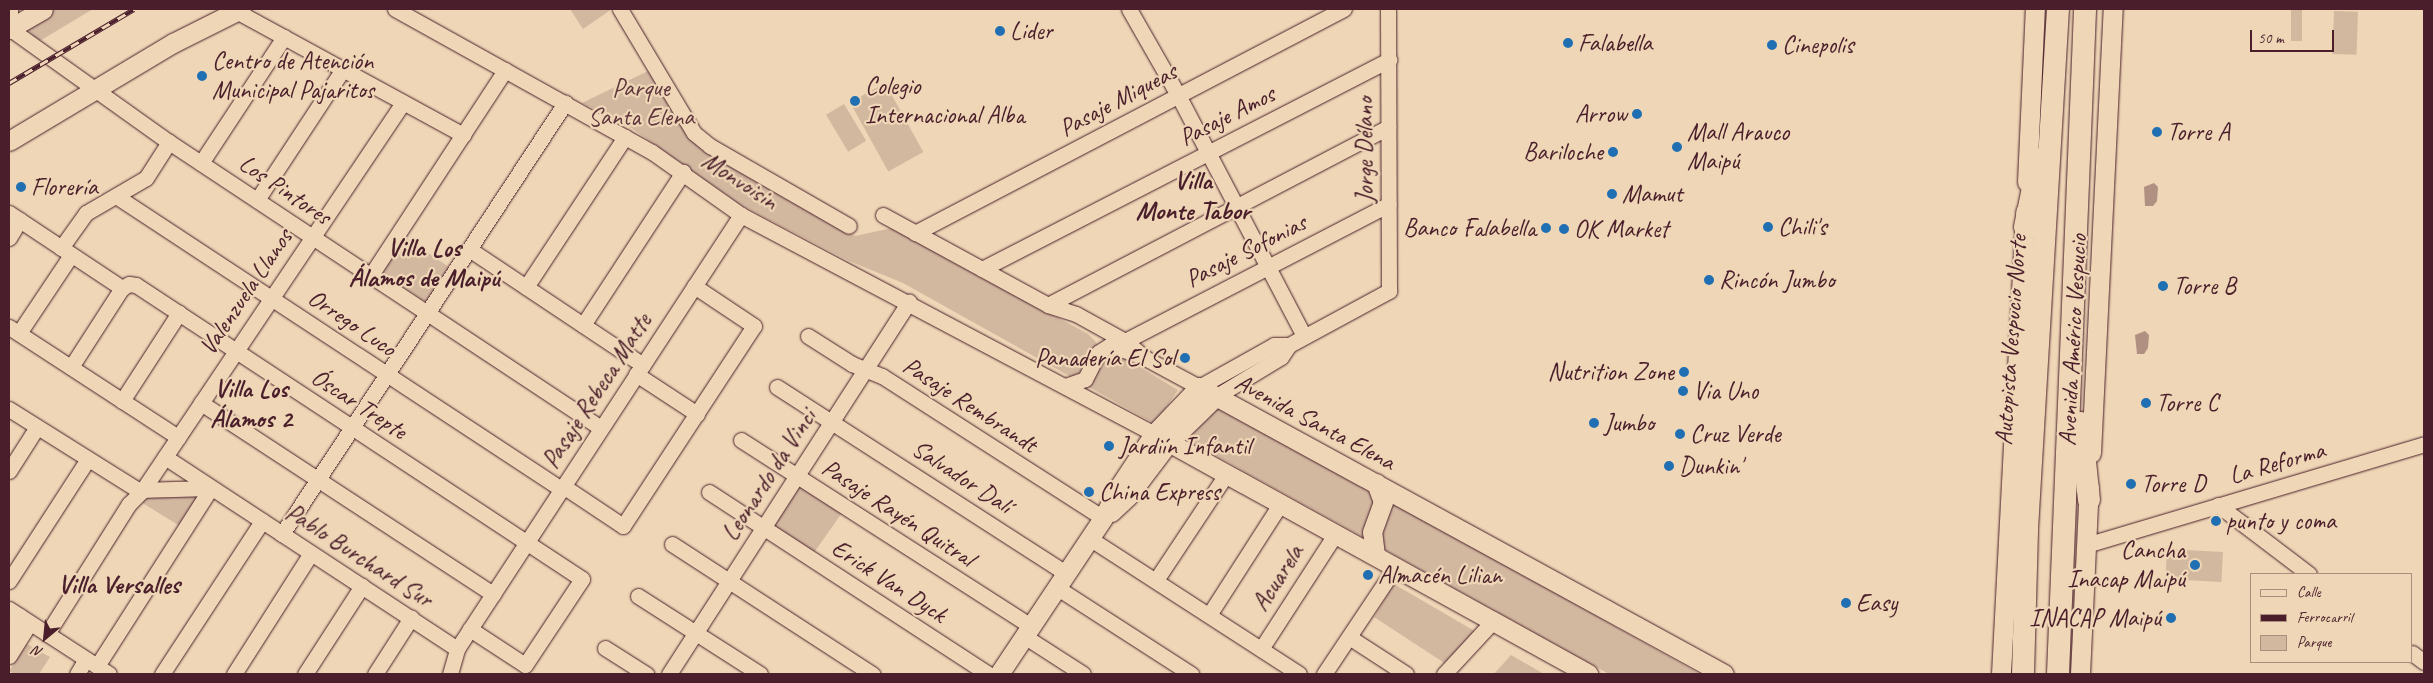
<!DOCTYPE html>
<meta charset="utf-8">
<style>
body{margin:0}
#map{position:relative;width:2433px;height:683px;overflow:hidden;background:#eed6b6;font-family:Caveat,sans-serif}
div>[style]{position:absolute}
.green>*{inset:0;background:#d3b8a0;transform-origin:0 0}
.water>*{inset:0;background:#af9081}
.roads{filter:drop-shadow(0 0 1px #4a1f2b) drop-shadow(0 0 1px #4a1f2b)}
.minor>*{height:15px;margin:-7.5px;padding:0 7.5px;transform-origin:7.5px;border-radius:7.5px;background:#eed6b6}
.major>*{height:19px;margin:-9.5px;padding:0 9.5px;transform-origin:9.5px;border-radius:9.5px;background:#eed6b6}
.highway>*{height:22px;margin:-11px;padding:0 11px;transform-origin:11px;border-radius:11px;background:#eed6b6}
.rail>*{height:5px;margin-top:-2.5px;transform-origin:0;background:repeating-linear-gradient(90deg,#eed6b6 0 9px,#4a1f2b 0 18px);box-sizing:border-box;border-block:1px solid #4a1f2b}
.dots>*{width:14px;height:14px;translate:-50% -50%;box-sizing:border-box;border:2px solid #eed6b6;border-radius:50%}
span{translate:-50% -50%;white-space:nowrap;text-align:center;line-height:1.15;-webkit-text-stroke:4.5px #eed6b6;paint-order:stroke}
.poi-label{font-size:25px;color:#4a1f2b}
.left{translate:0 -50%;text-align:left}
.right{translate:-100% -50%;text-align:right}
.park-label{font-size:25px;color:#5f363d}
.street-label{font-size:25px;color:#4a1f2b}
.neighbourhood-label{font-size:26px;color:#4a1f2b;font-weight:700}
.frame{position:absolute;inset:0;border:10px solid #4a1f2b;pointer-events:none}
.legend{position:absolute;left:2250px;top:573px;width:162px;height:90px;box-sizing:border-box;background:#eed6b6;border:1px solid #ac8d7e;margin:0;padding:6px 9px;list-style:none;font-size:15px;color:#4a1f2b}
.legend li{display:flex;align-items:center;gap:10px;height:25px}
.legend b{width:25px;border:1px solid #ac8d7e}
.north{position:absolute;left:20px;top:613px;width:50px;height:50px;-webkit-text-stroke:4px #eed6b6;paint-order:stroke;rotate:208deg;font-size:14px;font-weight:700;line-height:20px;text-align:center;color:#4a1f2b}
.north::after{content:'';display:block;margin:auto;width:18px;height:22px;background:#4a1f2b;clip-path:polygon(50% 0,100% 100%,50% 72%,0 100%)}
.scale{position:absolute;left:2250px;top:30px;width:84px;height:22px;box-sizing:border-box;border:2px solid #4a1f2b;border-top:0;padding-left:6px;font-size:15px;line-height:18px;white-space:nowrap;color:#4a1f2b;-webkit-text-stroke:4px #eed6b6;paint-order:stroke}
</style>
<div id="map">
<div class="green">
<i style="clip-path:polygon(56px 9px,93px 9px,38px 42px,25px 26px)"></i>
<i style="clip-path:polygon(570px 9px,612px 9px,583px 29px)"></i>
<i style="left:2291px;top:9px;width:11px;height:32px"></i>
<i style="left:2334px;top:11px;width:24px;height:43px;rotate:2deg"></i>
<i style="clip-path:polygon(650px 70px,700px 146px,855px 236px,892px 228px,1088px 334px,1095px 341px,1105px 360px,1118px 354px,1178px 390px,1155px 424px,903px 283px,849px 261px,741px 205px,627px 125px,582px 103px)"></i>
<i style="left:885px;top:83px;width:79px;height:40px;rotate:61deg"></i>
<i style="left:844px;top:104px;width:43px;height:21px;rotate:59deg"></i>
<i style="left:406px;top:238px;width:54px;height:42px;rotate:34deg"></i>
<i style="clip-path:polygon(1211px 408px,1225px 408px,1700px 674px,1609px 674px,1186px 439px,1187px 433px)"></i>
<i style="left:801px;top:484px;width:50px;height:52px;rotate:35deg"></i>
<i style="clip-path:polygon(204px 491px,183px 528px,141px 502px,147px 493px)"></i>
<i style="left:2167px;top:549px;width:56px;height:30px;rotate:3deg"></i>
<i style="clip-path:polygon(1394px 584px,1478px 633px,1449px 666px,1374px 617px)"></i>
<i style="clip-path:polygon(27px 644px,50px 657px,39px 674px,15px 674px,9px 671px)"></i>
<i style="clip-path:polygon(1511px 655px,1544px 674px,1494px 674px)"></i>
</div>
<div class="water">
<i style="clip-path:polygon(2154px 183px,2158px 187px,2157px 201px,2153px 206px,2145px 206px,2144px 187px)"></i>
<i style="clip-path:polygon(2145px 331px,2149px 335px,2148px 348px,2144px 354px,2137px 354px,2135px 335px)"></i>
</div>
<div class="roads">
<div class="minor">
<i style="left:395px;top:9px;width:294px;rotate:29.1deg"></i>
<i style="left:652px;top:152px;width:109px;rotate:35.3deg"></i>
<i style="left:741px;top:215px;width:467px;rotate:27.9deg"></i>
<i style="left:620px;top:9px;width:144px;rotate:59.2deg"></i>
<i style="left:694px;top:133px;width:21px;rotate:39deg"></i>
<i style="left:710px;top:146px;width:160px;rotate:29.9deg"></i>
<i style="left:1129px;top:9px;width:99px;rotate:60.3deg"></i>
<i style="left:1178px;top:95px;width:272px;rotate:62.4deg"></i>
<i style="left:236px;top:11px;width:259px;rotate:28.6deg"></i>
<i style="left:9px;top:28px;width:196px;rotate:35.5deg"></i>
<i style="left:169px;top:142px;width:518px;rotate:33.51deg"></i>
<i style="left:10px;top:28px;width:19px;rotate:-90deg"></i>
<i style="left:201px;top:163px;width:151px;rotate:-56.6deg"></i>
<i style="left:116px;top:196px;width:533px;rotate:33.36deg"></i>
<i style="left:257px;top:200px;width:157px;rotate:-56.7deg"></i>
<i style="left:9px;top:213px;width:136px;rotate:33.6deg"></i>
<i style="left:883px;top:215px;width:188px;rotate:28.6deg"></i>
<i style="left:1048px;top:305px;width:29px;rotate:18deg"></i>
<i style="left:1076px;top:314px;width:56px;rotate:28.9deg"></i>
<i style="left:1125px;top:341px;width:26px;rotate:40deg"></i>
<i style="left:915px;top:233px;width:484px;rotate:-27.6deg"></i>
<i style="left:9px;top:238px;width:21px;rotate:-59deg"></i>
<i style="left:61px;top:248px;width:43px;rotate:-54.5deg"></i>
<i style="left:86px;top:213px;width:69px;rotate:-30.3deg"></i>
<i style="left:146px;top:178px;width:43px;rotate:-57.4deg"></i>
<i style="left:469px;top:249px;width:209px;rotate:33.7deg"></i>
<i style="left:982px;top:269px;width:458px;rotate:-27.2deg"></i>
<i style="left:371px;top:275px;width:245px;rotate:-56.8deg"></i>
<i style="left:526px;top:287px;width:180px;rotate:-56.6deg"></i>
<i style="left:1048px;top:305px;width:384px;rotate:-27.6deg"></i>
<i style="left:583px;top:325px;width:183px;rotate:-56.8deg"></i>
<i style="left:9px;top:327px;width:202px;rotate:33.1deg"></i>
<i style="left:19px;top:333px;width:94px;rotate:-56.3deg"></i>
<i style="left:808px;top:336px;width:52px;rotate:32.5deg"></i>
<i style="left:852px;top:364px;width:32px;rotate:22deg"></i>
<i style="left:882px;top:376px;width:263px;rotate:32.7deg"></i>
<i style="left:1125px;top:341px;width:297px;rotate:-27.4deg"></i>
<i style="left:71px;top:367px;width:94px;rotate:-57.2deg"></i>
<i style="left:122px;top:288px;width:8px;rotate:-30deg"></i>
<i style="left:129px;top:284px;width:7px;rotate:8deg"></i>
<i style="left:136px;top:285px;width:534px;rotate:33.39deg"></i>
<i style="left:582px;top:579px;width:103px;rotate:123.5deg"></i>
<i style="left:525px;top:665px;width:66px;rotate:-146.8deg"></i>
<i style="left:636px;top:374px;width:73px;rotate:33.3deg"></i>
<i style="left:1065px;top:386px;width:21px;rotate:-19deg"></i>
<i style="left:1085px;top:379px;width:30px;rotate:-63deg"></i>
<i style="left:1099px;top:352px;width:13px;rotate:-32deg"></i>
<i style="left:1110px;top:345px;width:37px;rotate:20deg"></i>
<i style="left:1145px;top:358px;width:61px;rotate:28.2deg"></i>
<i style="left:1199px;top:387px;width:86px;rotate:-29.2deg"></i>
<i style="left:1274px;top:345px;width:15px"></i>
<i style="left:777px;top:387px;width:344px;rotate:32.8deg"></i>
<i style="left:1215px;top:397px;width:77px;rotate:-31.2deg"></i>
<i style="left:1281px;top:357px;width:14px;rotate:-56deg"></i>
<i style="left:1289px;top:345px;width:114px;rotate:-28.4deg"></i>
<i style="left:1389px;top:291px;width:282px;rotate:-90.2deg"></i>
<i style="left:122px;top:401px;width:105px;rotate:-57.1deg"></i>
<i style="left:201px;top:403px;width:349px;rotate:33.2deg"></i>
<i style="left:9px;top:409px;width:152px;rotate:32.1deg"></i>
<i style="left:138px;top:490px;width:73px;rotate:-1.6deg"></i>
<i style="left:741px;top:440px;width:345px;rotate:32.7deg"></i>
<i style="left:165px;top:457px;width:349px;rotate:33.3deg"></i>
<i style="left:9px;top:471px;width:52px;rotate:-57.5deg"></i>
<i style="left:563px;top:486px;width:72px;rotate:33.7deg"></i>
<i style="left:623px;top:526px;width:239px;rotate:-56.8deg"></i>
<i style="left:754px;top:326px;width:72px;rotate:-146.3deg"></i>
<i style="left:709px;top:492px;width:333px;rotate:33.1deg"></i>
<i style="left:2218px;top:505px;width:114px;rotate:37.2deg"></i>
<i style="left:282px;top:534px;width:516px;rotate:-56.71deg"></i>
<i style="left:1089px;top:538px;width:250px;rotate:32.9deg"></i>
<i style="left:672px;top:544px;width:239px;rotate:33deg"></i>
<i style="left:2086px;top:545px;width:353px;rotate:-16.6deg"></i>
<i style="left:1156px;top:580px;width:128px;rotate:-56.4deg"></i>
<i style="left:9px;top:581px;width:145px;rotate:-57.1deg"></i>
<i style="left:1056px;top:587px;width:161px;rotate:32.8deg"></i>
<i style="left:638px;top:596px;width:145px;rotate:32.6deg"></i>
<i style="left:9px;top:609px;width:119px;rotate:33deg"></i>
<i style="left:1209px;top:615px;width:133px;rotate:-57.3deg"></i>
<i style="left:9px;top:634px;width:21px;rotate:-59deg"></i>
<i style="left:47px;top:634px;width:154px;rotate:-57.8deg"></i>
<i style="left:129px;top:504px;width:18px;rotate:-45deg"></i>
<i style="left:142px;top:491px;width:468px;rotate:-56.1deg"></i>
<i style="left:1024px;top:636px;width:70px;rotate:32.8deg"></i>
<i style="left:1349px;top:637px;width:68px;rotate:33deg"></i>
<i style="left:605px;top:648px;width:49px;rotate:32.4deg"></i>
<i style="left:1261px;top:649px;width:138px;rotate:-57.1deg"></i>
<i style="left:2412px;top:653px;width:15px;rotate:37deg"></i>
<i style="left:9px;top:656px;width:39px;rotate:-58deg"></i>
<i style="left:97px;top:666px;width:211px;rotate:-57.4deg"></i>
<i style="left:77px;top:674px;width:17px;rotate:-59deg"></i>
<i style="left:162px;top:674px;width:183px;rotate:-56.8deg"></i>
<i style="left:234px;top:674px;width:143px;rotate:-57.5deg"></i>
<i style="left:305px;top:674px;width:105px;rotate:-57.1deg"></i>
<i style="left:375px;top:674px;width:67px;rotate:-57.3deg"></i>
<i style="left:450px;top:674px;width:26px;rotate:-74deg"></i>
<i style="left:457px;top:649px;width:519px;rotate:-56.8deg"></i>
<i style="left:669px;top:674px;width:443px;rotate:-57.2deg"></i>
<i style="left:1324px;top:674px;width:130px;rotate:-56.3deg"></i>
<i style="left:1444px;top:674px;width:72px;rotate:-47.2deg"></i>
</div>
<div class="major">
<i style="left:9px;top:29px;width:39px;rotate:-30deg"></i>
<i style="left:9px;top:141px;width:191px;rotate:-30.9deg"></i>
<i style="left:173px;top:43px;width:76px;rotate:-26.6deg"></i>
<i style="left:2027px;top:182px;width:173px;rotate:-87.4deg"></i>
<i style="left:1154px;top:434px;width:496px;rotate:28.9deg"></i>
<i style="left:2091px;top:453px;width:445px;rotate:-87.2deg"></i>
<i style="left:1111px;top:512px;width:23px;rotate:-43deg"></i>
<i style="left:1128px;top:496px;width:68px;rotate:-52.8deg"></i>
<i style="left:1169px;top:442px;width:64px;rotate:-44.4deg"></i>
<i style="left:1375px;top:555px;width:23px;rotate:-97deg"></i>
<i style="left:1372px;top:532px;width:32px;rotate:-70deg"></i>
<i style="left:1383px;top:502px;width:20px;rotate:-110deg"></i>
<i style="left:999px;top:674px;width:187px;rotate:-56.3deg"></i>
<i style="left:1103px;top:518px;width:35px;rotate:-63deg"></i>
<i style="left:1119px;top:487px;width:64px;rotate:-56.6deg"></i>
<i style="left:1154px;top:434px;width:65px;rotate:-46.2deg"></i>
<i style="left:1199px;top:387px;width:598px;rotate:28.66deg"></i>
<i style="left:2001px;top:674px;width:463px;rotate:-87deg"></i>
<i style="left:2080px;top:674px;width:188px;rotate:-87.3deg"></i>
</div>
<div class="highway">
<i style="left:2025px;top:227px;width:69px;rotate:-78.4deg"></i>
<i style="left:2081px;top:423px;width:77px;rotate:84.1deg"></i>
<i style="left:2023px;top:674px;width:145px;rotate:-88.4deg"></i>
<i style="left:2027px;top:529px;width:521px;rotate:-86.59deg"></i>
<i style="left:2058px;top:674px;width:666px;rotate:-87.67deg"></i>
</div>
</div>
<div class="rail">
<i style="left:9px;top:83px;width:145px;rotate:-30.6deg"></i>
</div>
<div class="dots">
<i style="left:1000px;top:31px;background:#1f6fb2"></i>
<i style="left:1568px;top:43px;background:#1f6fb2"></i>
<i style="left:1772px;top:45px;background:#1f6fb2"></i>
<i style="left:202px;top:76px;background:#1f6fb2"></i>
<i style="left:855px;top:101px;background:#1f6fb2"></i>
<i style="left:1637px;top:114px;background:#1f6fb2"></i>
<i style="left:2157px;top:132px;background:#1f6fb2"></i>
<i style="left:1677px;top:147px;background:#1f6fb2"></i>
<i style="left:1613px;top:152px;background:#1f6fb2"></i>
<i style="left:21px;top:187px;background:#1f6fb2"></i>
<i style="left:1612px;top:194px;background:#1f6fb2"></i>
<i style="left:1768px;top:227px;background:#1f6fb2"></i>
<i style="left:1546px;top:228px;background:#1f6fb2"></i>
<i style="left:1564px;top:229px;background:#1f6fb2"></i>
<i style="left:1709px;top:280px;background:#1f6fb2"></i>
<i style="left:2163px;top:286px;background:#1f6fb2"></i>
<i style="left:1185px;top:358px;background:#1f6fb2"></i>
<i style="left:1684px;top:372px;background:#1f6fb2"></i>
<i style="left:1683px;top:391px;background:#1f6fb2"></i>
<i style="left:2146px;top:403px;background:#1f6fb2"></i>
<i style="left:1594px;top:423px;background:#1f6fb2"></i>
<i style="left:1680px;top:434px;background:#1f6fb2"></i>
<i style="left:1109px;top:446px;background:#1f6fb2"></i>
<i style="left:1669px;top:466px;background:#1f6fb2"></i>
<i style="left:2131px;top:484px;background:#1f6fb2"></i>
<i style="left:1089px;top:492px;background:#1f6fb2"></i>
<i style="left:2216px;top:521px;background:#1f6fb2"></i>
<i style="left:2195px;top:565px;background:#1f6fb2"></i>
<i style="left:1368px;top:575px;background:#1f6fb2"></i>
<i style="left:1846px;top:603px;background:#1f6fb2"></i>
<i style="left:2171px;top:618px;background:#1f6fb2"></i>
</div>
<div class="poi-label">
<span class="left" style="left:1010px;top:31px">Lider</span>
<span class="left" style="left:1578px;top:43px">Falabella</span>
<span class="left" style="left:1782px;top:45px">Cinepolis</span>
<span class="left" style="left:212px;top:76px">Centro de Atención<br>Municipal Pajaritos</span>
<span class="left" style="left:865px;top:101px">Colegio<br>Internacional Alba</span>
<span class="right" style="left:1627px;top:114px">Arrow</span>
<span class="left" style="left:2167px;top:132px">Torre A</span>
<span class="left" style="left:1687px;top:147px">Mall Arauco<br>Maipú</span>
<span class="right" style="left:1603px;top:152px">Bariloche</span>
<span class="left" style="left:31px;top:187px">Florería</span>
<span class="left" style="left:1622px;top:194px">Mamut</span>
<span class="left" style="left:1778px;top:227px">Chili's</span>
<span class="right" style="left:1536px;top:228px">Banco Falabella</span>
<span class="left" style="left:1574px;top:229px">OK Market</span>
<span class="left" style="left:1719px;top:280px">Rincón Jumbo</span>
<span class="left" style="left:2173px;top:286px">Torre B</span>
<span class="right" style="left:1175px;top:358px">Panadería El Sol</span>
<span class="right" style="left:1674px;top:372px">Nutrition Zone</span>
<span class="left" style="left:1693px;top:391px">Via Uno</span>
<span class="left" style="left:2156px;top:403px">Torre C</span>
<span class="left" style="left:1604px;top:423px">Jumbo</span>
<span class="left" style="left:1690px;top:434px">Cruz Verde</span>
<span class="left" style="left:1119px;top:446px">Jardiín Infantil</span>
<span class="left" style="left:1679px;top:466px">Dunkin'</span>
<span class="left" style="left:2141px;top:484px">Torre D</span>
<span class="left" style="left:1099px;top:492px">China Express</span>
<span class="left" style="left:2226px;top:521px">punto y coma</span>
<span class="right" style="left:2185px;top:565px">Cancha<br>Inacap Maipú</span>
<span class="left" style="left:1378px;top:575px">Almacén Lilian</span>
<span class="left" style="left:1856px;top:603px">Easy</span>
<span class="right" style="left:2161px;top:618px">INACAP Maipú</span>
</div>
<div class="park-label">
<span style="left:641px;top:103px">Parque<br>Santa Elena</span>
</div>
<div class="street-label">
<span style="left:1118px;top:100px;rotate:-28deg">Pasaje Miqueas</span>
<span style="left:1227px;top:116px;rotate:-27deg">Pasaje Amos</span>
<span style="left:1365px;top:150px;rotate:-90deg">Jorge Délano</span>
<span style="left:740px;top:181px;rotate:33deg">Monvoisin</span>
<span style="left:285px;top:190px;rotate:34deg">Los Pintores</span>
<span style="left:1246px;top:251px;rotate:-27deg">Pasaje Sofonias</span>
<span style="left:246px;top:292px;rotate:-56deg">Valenzuela Llanos</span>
<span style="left:352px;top:323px;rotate:34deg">Orrego Luco</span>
<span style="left:2011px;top:340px;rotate:-86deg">Autopista Vespucio Norte</span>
<span style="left:2073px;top:340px;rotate:-87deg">Avenida Américo Vespucio</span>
<span style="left:597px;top:391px;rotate:-57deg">Pasaje Rebeca Matte</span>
<span style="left:359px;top:404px;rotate:33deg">Óscar Trepte</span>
<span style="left:970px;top:405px;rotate:33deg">Pasaje Rembrandt</span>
<span style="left:1315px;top:422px;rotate:28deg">Avenida Santa Elena</span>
<span style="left:2277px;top:463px;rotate:-16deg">La Reforma</span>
<span style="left:769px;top:475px;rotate:-57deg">Leonardo da Vinci</span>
<span style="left:962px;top:477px;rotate:33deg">Salvador Dalí</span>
<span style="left:898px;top:513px;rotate:33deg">Pasaje Rayén Quitral</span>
<span style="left:359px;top:556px;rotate:33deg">Pablo Burchard Sur</span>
<span style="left:1278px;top:578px;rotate:-57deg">Acuarela</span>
<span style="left:889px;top:581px;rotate:33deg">Erick Van Dyck</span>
</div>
<div class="neighbourhood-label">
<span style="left:1193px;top:196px">Villa<br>Monte Tabor</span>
<span style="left:424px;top:263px">Villa Los<br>Álamos de Maipú</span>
<span style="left:251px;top:404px">Villa Los<br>Álamos 2</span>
<span style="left:119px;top:585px">Villa Versalles</span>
</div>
<div class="frame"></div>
<ul class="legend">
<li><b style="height:6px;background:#eed6b6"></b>Calle</li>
<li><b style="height:6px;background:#4a1f2b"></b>Ferrocarril</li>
<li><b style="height:14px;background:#d3b8a0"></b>Parque</li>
</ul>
<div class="north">N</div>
<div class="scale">50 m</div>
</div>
